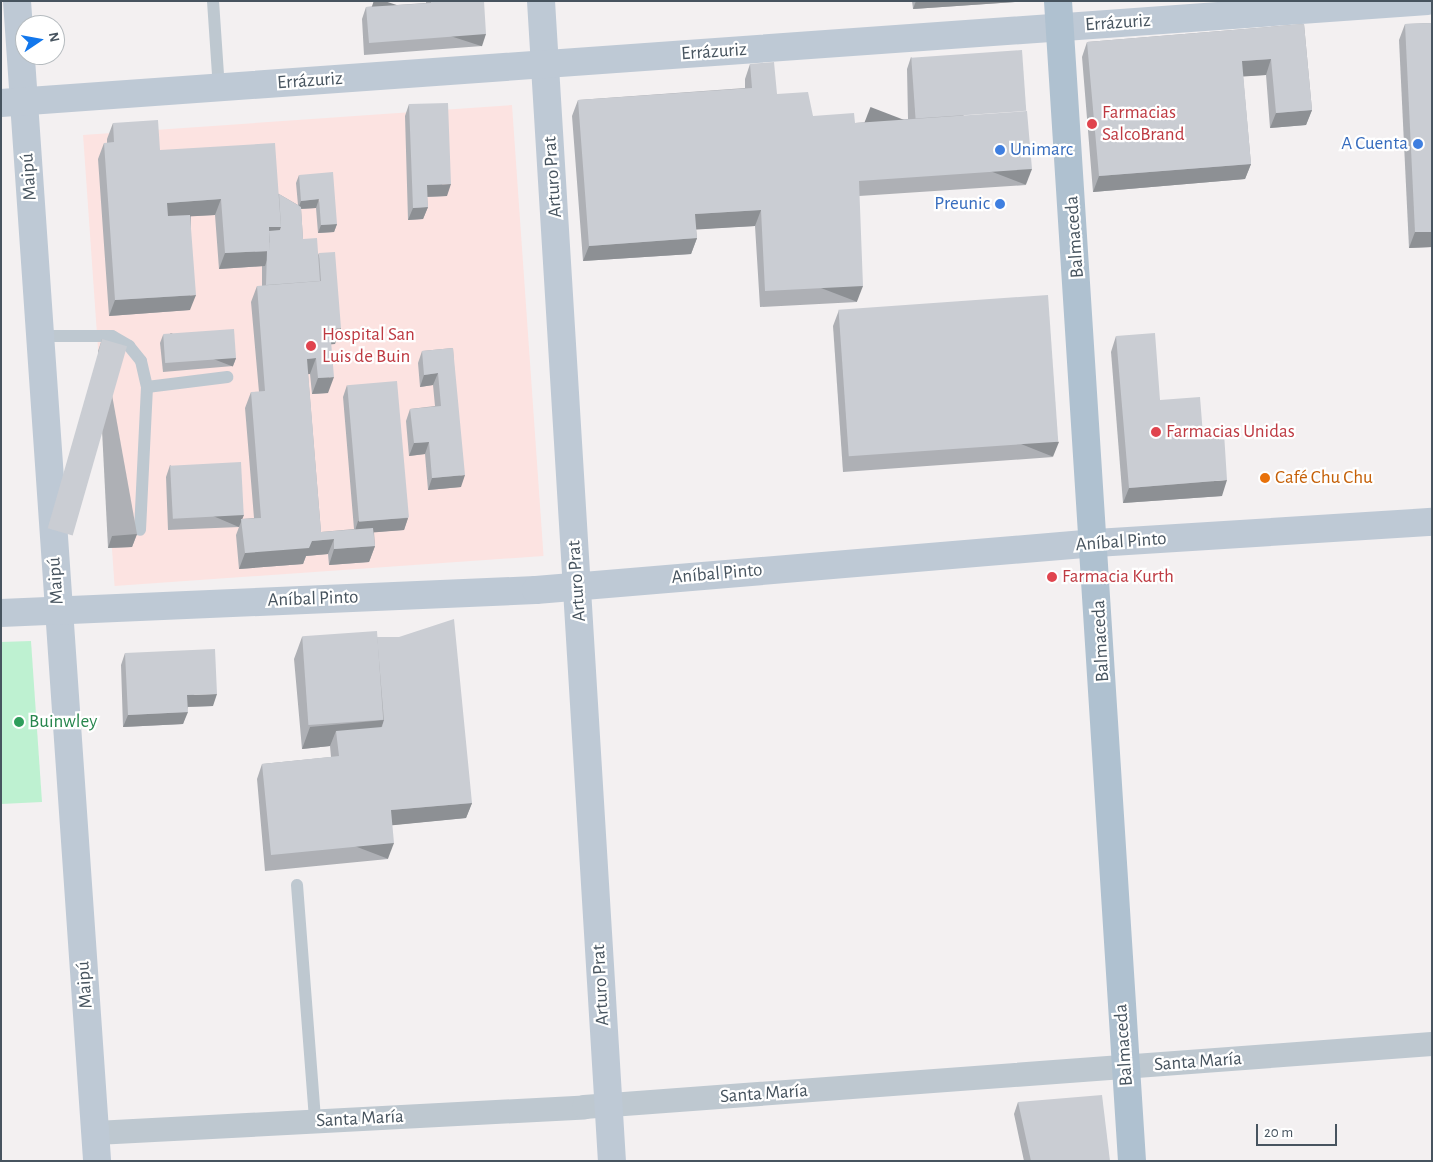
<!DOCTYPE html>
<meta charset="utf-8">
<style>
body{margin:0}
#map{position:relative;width:1433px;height:1162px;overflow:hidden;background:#f3f0f1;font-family:"Alegreya Sans",sans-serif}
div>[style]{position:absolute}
.medical>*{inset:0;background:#fce3e1;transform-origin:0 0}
.green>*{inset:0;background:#bef1d1}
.lane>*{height:12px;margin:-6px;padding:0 6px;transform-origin:6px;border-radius:6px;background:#bec8d0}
.street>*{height:24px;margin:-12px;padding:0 12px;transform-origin:12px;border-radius:12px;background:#bec8d0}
.secondary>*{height:28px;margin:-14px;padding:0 14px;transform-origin:14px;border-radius:14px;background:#bec9d5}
.primary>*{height:28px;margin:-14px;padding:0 14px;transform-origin:14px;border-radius:14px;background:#afc1d0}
.wall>*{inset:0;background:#aeb0b5}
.shaded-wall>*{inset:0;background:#8d9094;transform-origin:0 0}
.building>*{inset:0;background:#cacdd3;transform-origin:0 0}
.dots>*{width:14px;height:14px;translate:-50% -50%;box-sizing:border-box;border:2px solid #fff;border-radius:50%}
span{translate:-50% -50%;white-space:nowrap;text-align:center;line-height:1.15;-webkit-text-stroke:4.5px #fff;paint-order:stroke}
.street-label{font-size:19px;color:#47545f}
.health-label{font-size:19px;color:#be3a42}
.left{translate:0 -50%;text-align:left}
.shop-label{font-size:19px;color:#366cbe}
.right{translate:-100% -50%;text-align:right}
.food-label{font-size:19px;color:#c56008}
.leisure-label{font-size:19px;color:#27864d}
.frame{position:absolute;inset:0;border:2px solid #47545f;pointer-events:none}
.north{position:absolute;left:15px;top:15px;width:50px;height:50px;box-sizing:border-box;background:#fff;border:1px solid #b5bbbf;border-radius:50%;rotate:78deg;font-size:14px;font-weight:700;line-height:20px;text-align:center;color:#47545f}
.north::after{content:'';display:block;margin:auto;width:18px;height:22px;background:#1277ec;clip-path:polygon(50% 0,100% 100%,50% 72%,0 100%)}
.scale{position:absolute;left:1256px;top:1124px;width:81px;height:22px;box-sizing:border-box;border:2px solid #47545f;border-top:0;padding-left:6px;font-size:15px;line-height:18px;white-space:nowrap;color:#47545f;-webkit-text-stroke:4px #fff;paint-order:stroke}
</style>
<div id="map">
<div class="medical">
<i style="left:512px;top:105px;width:452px;height:430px;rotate:86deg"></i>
</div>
<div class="green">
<i style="clip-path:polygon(31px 641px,42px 802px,1px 804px,1px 642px)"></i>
</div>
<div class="lane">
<i style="left:213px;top:1px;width:87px;rotate:86.1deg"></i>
<i style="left:40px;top:336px;width:72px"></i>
<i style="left:112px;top:336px;width:20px;rotate:30deg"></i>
<i style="left:129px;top:346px;width:19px;rotate:51deg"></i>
<i style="left:141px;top:361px;width:27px;rotate:77deg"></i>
<i style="left:147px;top:387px;width:143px;rotate:92.8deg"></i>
<i style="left:147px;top:387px;width:81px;rotate:-7.1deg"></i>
<i style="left:297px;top:885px;width:237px;rotate:85.6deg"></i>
</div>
<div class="street">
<i style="left:96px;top:1133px;width:489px;rotate:-3deg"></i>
<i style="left:584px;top:1107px;width:850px;rotate:-4.25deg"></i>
</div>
<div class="secondary">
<i style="left:17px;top:1px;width:1163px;rotate:86.05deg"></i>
<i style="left:541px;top:1px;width:1162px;rotate:86.5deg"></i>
<i style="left:1px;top:103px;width:1430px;rotate:-4.09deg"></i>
<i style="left:1px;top:613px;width:535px;rotate:-2.46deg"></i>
<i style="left:536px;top:590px;width:562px;rotate:-4.8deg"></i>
<i style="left:1096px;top:543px;width:337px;rotate:-3.6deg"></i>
</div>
<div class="primary">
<i style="left:1058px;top:1px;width:1162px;rotate:86.35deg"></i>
</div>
<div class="wall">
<i style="clip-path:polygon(426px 1px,484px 1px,482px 46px,364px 55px,362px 19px,366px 7px,426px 3px)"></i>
<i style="clip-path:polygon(912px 1px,1015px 1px,1015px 2px,913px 9px)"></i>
<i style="clip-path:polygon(1432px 23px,1432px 247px,1409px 248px,1399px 40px,1405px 24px)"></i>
<i style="clip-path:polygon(1304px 24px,1312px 110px,1306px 125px,1270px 128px,1266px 75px,1243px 76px,1251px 164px,1245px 179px,1093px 192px,1082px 57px,1087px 42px)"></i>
<i style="clip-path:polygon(911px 57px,1026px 185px,859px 196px,857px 302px,760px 307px,755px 226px,696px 229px,697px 238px,691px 254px,583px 261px,572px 116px,578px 100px,745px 88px,745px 79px,750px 64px,777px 94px,813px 116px,855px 123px,908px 119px,907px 69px)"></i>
<i style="clip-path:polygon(409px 104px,447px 196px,427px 197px,428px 207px,423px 219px,408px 220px,405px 116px)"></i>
<i style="clip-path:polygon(113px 123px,160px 150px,279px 194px,298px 205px,296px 183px,299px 175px,337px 224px,334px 232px,318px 233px,316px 208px,301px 209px,303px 239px,318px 255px,319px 253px,335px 344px,331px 344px,328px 393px,312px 394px,310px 374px,308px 374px,321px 532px,354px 529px,343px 397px,347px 385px,408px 518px,404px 530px,374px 532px,375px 546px,369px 562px,329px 565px,328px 554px,306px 556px,303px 564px,239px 569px,236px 535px,239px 527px,168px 530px,166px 477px,170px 465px,242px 519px,254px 518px,245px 408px,251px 392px,259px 392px,251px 302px,257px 286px,262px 286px,262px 266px,219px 269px,215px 215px,191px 216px,190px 310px,109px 316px,98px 159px,104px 143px,107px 143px,107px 139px)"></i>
<i style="clip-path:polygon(839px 310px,1053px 457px,843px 472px,833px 326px)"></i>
<i style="clip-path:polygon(163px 335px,236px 358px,233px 366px,163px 372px,160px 343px)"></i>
<i style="clip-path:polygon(1116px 336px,1160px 400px,1222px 496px,1123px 503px,1111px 352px)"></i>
<i style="clip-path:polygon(102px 339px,137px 534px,132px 547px,108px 548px,98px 351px)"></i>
<i style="clip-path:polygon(453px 348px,461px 487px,428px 490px,425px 454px,409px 456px,406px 421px,410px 409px,435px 406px,433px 385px,420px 387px,418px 363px,422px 351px)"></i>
<i style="clip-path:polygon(302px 637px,377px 637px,472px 803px,466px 818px,392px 825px,388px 859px,265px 871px,257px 779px,262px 764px,331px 757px,330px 746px,302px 749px,294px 659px)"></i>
<i style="clip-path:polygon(125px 653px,213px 706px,188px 707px,183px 724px,123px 727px,121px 665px)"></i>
<i style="clip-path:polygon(1018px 1102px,1110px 1161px,1024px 1161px,1014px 1114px)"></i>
</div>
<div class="shaded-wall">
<i style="clip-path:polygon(916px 1px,1015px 1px,1015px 2px,913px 9px)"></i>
<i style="left:486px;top:34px;width:13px;height:117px;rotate:108deg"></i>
<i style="clip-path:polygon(1271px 59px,1266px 75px,1236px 77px,1242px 61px)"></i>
<i style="clip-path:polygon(1312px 110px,1306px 125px,1270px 128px,1276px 113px)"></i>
<i style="clip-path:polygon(1251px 164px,1245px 179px,1093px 192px,1099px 176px)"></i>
<i style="left:1032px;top:169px;width:17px;height:173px;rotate:111deg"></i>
<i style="clip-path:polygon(451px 184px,447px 196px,422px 197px,427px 185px)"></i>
<i style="clip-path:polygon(221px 199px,215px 215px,162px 218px,167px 203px)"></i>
<i style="clip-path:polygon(319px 199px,316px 208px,298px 209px,301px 201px)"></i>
<i style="clip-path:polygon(428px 207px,423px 219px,408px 220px,413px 208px)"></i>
<i style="clip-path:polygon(761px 210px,755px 226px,689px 230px,695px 214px)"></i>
<i style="clip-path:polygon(337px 224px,334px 232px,318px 233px,321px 225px)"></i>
<i style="clip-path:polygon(269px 227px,281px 227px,275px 242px,267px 243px)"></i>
<i style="clip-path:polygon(1415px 232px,1432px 232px,1432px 247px,1409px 248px)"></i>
<i style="clip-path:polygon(697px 238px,691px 254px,583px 261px,589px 246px)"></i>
<i style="clip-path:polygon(270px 251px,265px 266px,219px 269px,225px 253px)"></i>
<i style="left:863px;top:286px;width:17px;height:98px;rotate:111deg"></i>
<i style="clip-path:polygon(196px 295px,190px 310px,109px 316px,115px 300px)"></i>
<i style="clip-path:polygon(341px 328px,335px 344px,324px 345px,330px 329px)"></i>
<i style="left:236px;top:358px;width:9px;height:70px;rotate:111deg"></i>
<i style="clip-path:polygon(316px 358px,310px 374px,301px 375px,307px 359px)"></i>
<i style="clip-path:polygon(438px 373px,433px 385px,420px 387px,424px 375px)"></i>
<i style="clip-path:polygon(334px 377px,328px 393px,312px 394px,318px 378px)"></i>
<i style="clip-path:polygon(429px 442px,425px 454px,409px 456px,414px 443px)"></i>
<i style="left:1059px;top:442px;width:16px;height:211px;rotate:112deg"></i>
<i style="clip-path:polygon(465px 475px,461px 487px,428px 490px,432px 478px)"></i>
<i style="clip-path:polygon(1227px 480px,1222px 496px,1123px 503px,1129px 488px)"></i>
<i style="left:244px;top:515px;width:13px;height:72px;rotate:113deg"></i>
<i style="clip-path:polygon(408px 518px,404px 530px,354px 534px,358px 521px)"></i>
<i style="clip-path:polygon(137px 534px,132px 547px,108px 548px,112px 536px)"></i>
<i style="clip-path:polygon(334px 539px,328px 554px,306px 556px,303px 564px,239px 569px,245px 553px,312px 541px)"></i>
<i style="clip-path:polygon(375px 546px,369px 562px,329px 565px,334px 549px)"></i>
<i style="clip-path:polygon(217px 694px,213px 706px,183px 707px,187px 695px)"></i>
<i style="clip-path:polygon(188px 712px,183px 724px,123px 727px,128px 715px)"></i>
<i style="clip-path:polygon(384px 720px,376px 742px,336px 731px,330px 746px,302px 749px,310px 727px)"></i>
<i style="clip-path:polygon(472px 803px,466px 818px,385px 826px,391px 810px)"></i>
<i style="left:394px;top:843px;width:17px;height:124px;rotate:111deg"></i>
</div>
<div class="building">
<i style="clip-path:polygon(431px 1px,484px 1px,486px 34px,369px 43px,366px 7px,431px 3px)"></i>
<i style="clip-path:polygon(1432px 23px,1432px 232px,1415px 232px,1405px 24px)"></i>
<i style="clip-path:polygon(1304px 24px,1312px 110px,1276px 113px,1271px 59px,1242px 61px,1251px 164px,1099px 176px,1087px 42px)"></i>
<i style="left:1022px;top:50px;width:61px;height:111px;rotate:86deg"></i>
<i style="clip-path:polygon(774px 62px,777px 94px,808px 92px,813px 116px,854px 113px,855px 123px,1027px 111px,1032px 169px,859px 181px,863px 286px,765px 291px,761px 210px,695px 214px,697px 238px,589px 246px,578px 100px,752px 88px,750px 64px)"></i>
<i style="clip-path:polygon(448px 103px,451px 184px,427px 185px,428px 207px,413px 208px,409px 104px)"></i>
<i style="clip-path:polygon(158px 120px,160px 150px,275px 143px,281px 227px,269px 227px,270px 251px,225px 253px,221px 199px,167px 203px,168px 216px,190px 215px,196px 295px,115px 300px,104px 143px,114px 142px,113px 123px)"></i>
<i style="clip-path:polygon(333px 172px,337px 224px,321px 225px,319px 199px,301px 201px,299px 175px)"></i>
<i style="clip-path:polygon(279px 194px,301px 207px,303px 239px,317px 238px,320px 281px,266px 285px,267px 251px,270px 251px,269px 231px,280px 230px,281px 227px)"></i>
<i style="clip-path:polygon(335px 252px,341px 328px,330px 329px,334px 377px,318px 378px,316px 358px,307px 359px,321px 532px,373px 528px,375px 546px,334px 549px,334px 539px,312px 541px,309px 548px,245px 553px,241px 519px,261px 518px,251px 392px,265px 391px,257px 286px,321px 281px,319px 253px)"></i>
<i style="left:1048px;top:295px;width:147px;height:210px;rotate:86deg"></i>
<i style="left:234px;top:329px;width:29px;height:71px;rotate:86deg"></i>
<i style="clip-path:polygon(1155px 333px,1160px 400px,1200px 397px,1203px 435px,1224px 433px,1227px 480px,1129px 488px,1116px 336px)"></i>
<i style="left:102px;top:339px;width:26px;height:197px;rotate:16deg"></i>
<i style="clip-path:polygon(453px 348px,465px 475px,432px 478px,429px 442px,414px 443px,410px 409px,441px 406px,438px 373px,424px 375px,422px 351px)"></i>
<i style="left:397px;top:381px;width:137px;height:50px;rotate:85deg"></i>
<i style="left:241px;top:462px;width:53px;height:71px;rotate:87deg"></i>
<i style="clip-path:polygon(454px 619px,472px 803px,391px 810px,394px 843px,271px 855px,262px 764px,339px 756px,336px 731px,382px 727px,384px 720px,377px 637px,399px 637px)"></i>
<i style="left:377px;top:631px;width:89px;height:75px;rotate:86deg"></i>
<i style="clip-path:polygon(215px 649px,217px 694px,187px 695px,188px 712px,128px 715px,125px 653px)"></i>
<i style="clip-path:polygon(1102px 1095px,1110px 1161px,1031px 1161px,1018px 1102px)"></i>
</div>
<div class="dots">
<i style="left:1092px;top:124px;background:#e0444e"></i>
<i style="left:1418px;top:144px;background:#3f7fe0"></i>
<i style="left:1000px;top:150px;background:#3f7fe0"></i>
<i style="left:1000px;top:204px;background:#3f7fe0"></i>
<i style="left:311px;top:346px;background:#e0444e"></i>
<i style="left:1156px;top:432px;background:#e0444e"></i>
<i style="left:1265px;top:478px;background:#e8710a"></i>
<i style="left:1052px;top:577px;background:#e0444e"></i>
<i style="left:19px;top:722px;background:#2e9e5b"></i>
</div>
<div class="street-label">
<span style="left:1118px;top:23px;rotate:-4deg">Errázuriz</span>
<span style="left:714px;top:52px;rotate:-4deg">Errázuriz</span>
<span style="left:310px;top:81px;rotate:-4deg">Errázuriz</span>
<span style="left:29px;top:177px;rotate:-94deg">Maipú</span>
<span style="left:553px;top:177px;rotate:-94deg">Arturo Prat</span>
<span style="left:1075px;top:237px;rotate:-94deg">Balmaceda</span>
<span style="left:1121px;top:542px;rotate:-4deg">Aníbal Pinto</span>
<span style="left:717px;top:574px;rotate:-5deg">Aníbal Pinto</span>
<span style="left:56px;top:581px;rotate:-94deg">Maipú</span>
<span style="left:577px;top:581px;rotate:-94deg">Arturo Prat</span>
<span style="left:313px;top:599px;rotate:-2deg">Aníbal Pinto</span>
<span style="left:1101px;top:641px;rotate:-93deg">Balmaceda</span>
<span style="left:85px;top:985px;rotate:-94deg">Maipú</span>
<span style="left:601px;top:985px;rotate:-93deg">Arturo Prat</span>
<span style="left:1124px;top:1045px;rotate:-94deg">Balmaceda</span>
<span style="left:1198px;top:1062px;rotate:-4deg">Santa María</span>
<span style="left:764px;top:1094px;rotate:-4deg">Santa María</span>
<span style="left:360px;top:1119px;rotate:-3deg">Santa María</span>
</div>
<div class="health-label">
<span class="left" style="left:1102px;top:124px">Farmacias<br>SalcoBrand</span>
<span class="left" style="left:322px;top:346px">Hospital San<br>Luis de Buin</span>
<span class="left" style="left:1166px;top:432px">Farmacias Unidas</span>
<span class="left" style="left:1062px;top:577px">Farmacia Kurth</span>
</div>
<div class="shop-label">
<span class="right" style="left:1408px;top:144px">A Cuenta</span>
<span class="left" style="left:1010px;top:150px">Unimarc</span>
<span class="right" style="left:990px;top:204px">Preunic</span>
</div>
<div class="food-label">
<span class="left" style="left:1275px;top:478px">Café Chu Chu</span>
</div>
<div class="leisure-label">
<span class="left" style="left:29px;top:722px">Buinwley</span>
</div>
<div class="frame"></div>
<div class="north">N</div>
<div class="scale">20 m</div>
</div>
